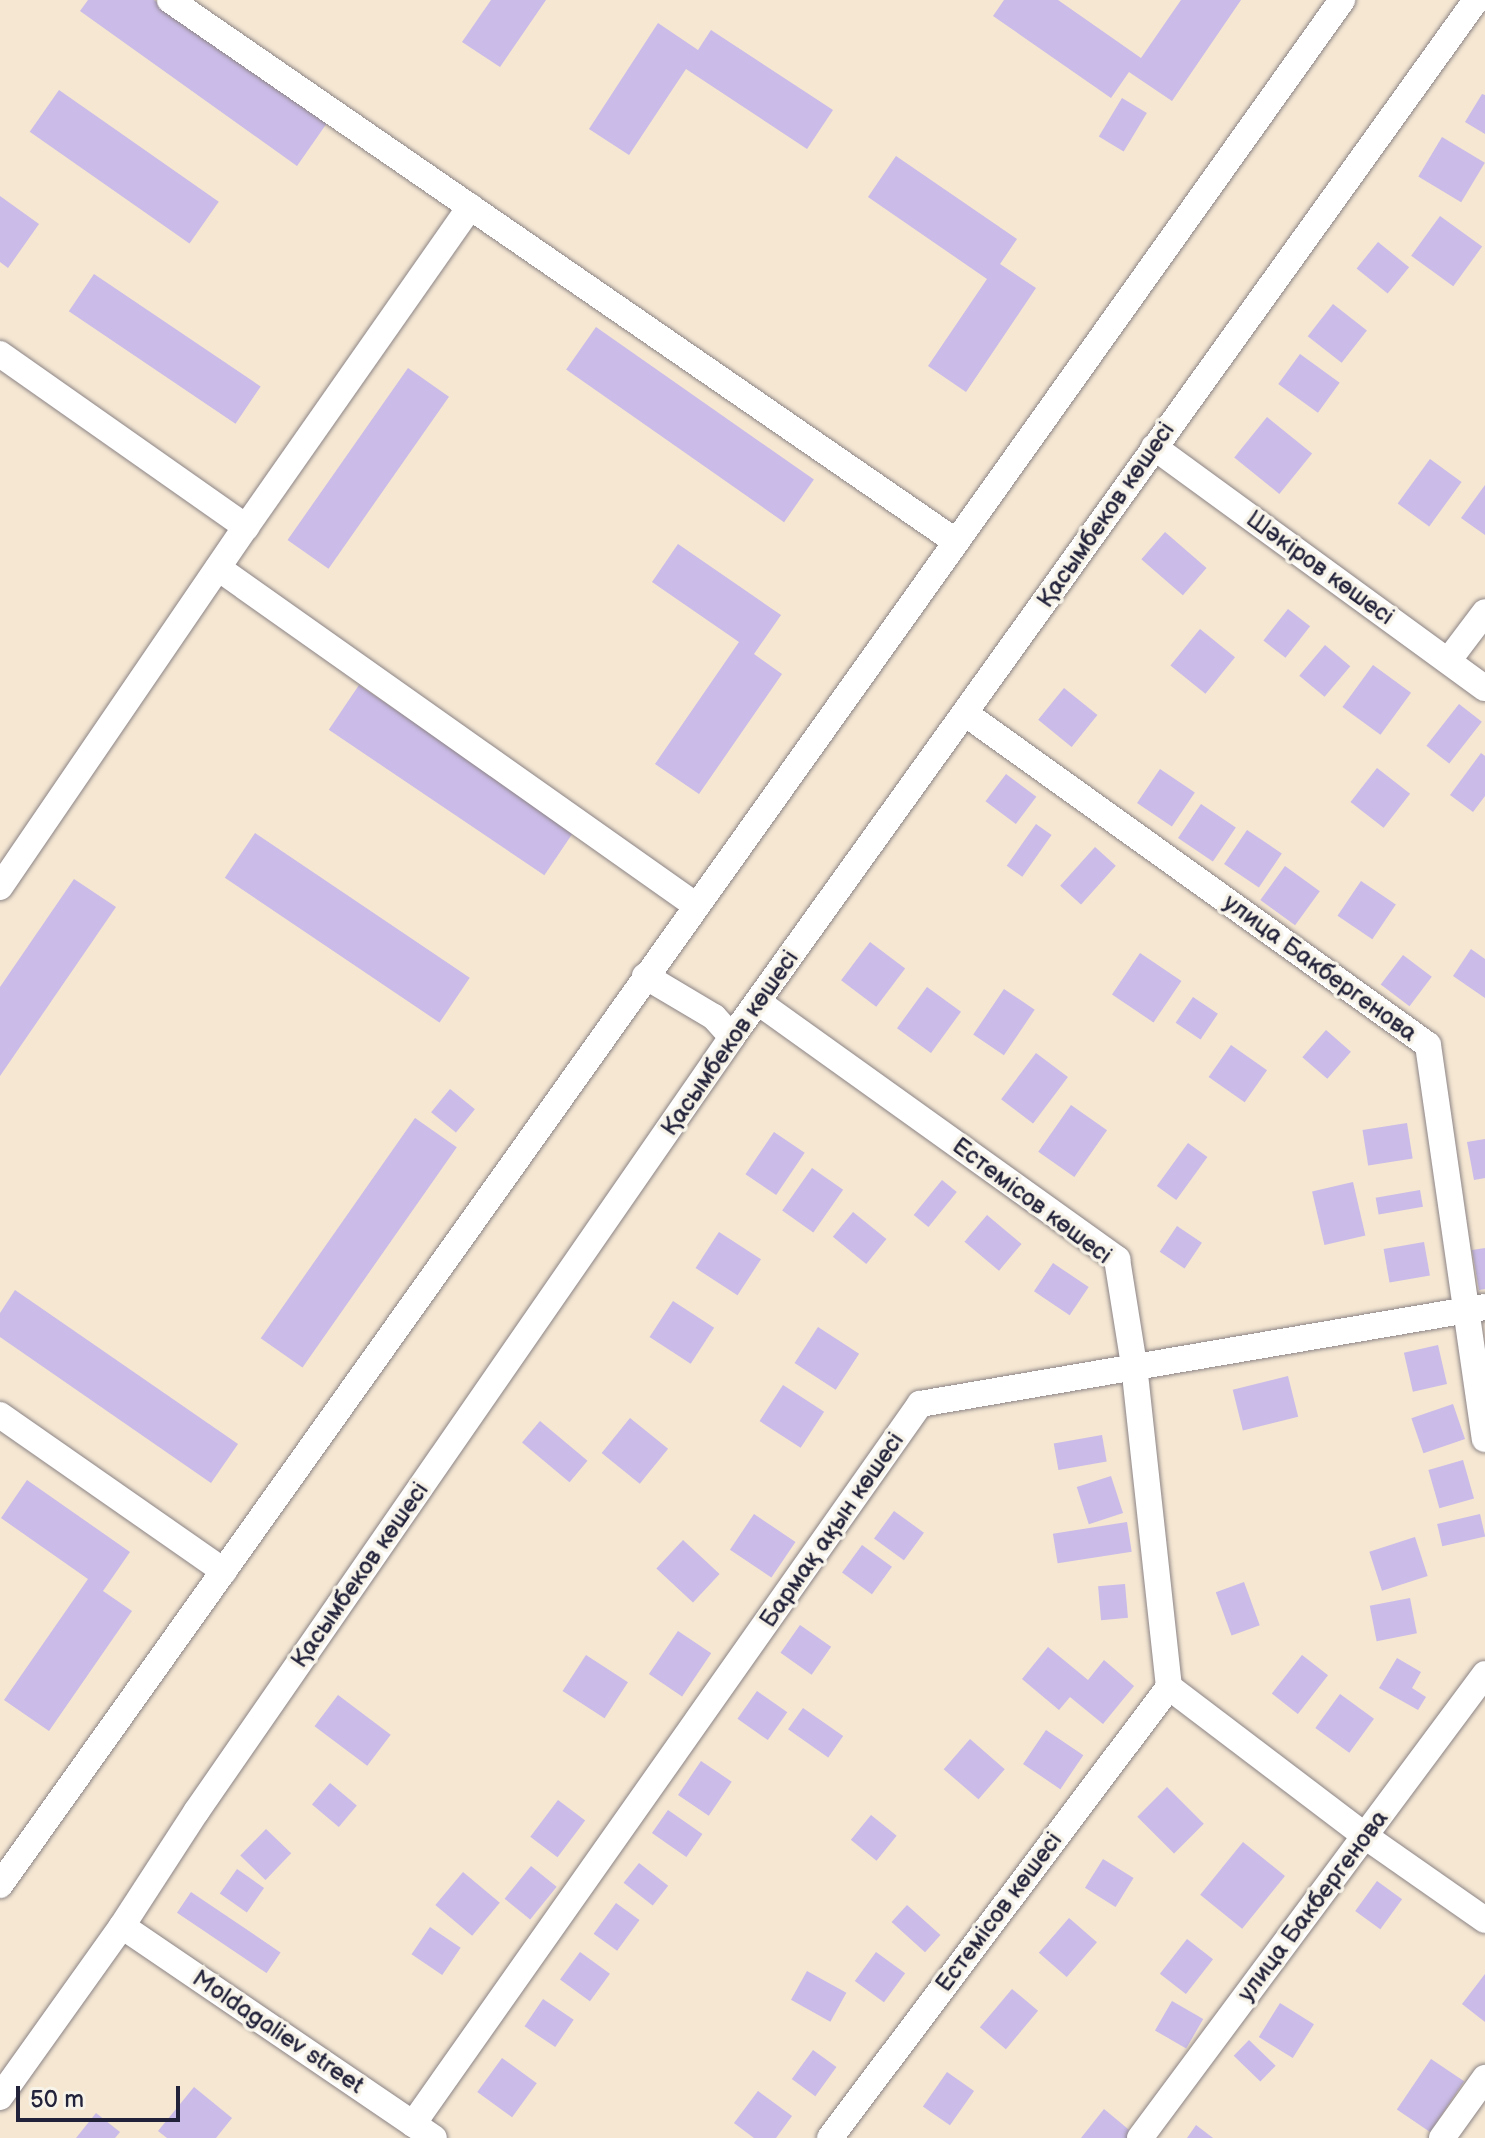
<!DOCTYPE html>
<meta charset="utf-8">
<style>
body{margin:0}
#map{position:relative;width:1485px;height:2138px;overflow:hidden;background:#f5e7d2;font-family:"Balsamiq Sans",sans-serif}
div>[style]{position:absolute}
.building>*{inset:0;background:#cabbe8;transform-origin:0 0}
.roads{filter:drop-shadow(0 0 2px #8c8486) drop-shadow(0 0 2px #8c8486)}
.minor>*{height:26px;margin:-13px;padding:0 13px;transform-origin:13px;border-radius:13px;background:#fff}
span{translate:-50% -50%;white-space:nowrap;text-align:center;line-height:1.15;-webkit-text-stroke:7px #f7f3e8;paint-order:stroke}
.street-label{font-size:24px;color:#22223b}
.scale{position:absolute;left:16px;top:2086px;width:164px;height:36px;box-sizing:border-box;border:4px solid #22223b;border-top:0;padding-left:10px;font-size:24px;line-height:28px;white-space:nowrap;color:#22223b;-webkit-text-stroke:6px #f7f3e8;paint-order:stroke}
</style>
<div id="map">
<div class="building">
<i style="clip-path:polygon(88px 0,154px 0,327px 123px,297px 166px,80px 11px)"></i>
<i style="clip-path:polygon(491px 0,546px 0,500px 67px,462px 42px)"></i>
<i style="clip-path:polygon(1004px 0,1058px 0,1141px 58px,1181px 0,1241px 0,1172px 101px,1129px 72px,1111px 98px,993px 16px)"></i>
<i style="clip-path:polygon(658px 23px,698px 50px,711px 30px,833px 110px,807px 149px,686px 69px,629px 155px,589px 129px)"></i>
<i style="left:59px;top:90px;width:195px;height:51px;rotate:35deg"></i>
<i style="clip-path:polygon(1482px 94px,1485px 95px,1485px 134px,1465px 122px)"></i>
<i style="left:1122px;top:98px;width:29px;height:45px;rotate:31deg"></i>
<i style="left:1442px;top:137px;width:50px;height:46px;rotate:31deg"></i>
<i style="clip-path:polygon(896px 156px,1017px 239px,1000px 264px,1036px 288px,966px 392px,928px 366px,987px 279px,868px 197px)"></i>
<i style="clip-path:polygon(0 196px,39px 224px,8px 268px,0 262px)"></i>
<i style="left:1440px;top:216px;width:52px;height:49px;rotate:36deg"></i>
<i style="left:1378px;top:242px;width:40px;height:34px;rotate:39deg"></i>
<i style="left:94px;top:274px;width:201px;height:45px;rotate:34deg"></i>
<i style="left:1333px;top:304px;width:43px;height:41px;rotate:38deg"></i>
<i style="left:596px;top:327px;width:266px;height:52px;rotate:35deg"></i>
<i style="left:1300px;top:354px;width:49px;height:37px;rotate:36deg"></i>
<i style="left:408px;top:368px;width:50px;height:210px;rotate:35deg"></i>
<i style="left:1267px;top:417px;width:58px;height:52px;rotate:39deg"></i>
<i style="left:1430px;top:459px;width:39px;height:55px;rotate:36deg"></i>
<i style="clip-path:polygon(1485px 485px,1485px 535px,1461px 518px)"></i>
<i style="left:1165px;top:532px;width:55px;height:36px;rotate:41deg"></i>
<i style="clip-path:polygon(678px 544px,781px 615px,754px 654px,782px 674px,699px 794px,655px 764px,739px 642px,652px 582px)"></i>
<i style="left:1288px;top:609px;width:28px;height:40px;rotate:38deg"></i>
<i style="left:1200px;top:629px;width:45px;height:47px;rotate:39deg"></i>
<i style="left:1325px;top:645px;width:33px;height:40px;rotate:40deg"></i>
<i style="left:1373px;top:665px;width:47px;height:52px;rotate:36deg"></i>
<i style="left:359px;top:685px;width:260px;height:54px;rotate:34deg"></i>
<i style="left:1064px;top:688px;width:43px;height:41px;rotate:39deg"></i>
<i style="left:1459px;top:704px;width:29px;height:53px;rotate:38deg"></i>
<i style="clip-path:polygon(1481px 753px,1485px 756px,1485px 796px,1473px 812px,1450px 795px)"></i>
<i style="left:1377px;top:768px;width:42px;height:43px;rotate:38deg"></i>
<i style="left:1160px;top:769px;width:42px;height:41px;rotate:34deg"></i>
<i style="left:1006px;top:774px;width:38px;height:34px;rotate:37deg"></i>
<i style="left:1201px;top:804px;width:42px;height:41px;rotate:34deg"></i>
<i style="left:1036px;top:824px;width:19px;height:51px;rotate:35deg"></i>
<i style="left:1247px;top:830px;width:42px;height:41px;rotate:34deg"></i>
<i style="left:255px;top:833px;width:259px;height:54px;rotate:34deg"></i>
<i style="left:1095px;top:847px;width:28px;height:52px;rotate:42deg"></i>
<i style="left:1285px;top:866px;width:43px;height:42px;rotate:36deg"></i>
<i style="clip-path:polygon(74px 879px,116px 907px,0 1076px,0 987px)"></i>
<i style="left:1361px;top:881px;width:42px;height:42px;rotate:34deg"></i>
<i style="left:870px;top:942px;width:44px;height:48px;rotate:37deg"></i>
<i style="clip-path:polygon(1471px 949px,1485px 959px,1485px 998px,1453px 976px)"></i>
<i style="left:1140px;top:953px;width:50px;height:50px;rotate:34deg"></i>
<i style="left:1403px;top:955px;width:36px;height:37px;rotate:37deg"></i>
<i style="left:927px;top:987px;width:42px;height:51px;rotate:36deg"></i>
<i style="left:1004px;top:989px;width:37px;height:55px;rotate:34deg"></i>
<i style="left:1193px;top:997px;width:30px;height:31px;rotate:34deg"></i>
<i style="left:1326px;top:1030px;width:33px;height:36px;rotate:41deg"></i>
<i style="left:1231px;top:1045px;width:44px;height:39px;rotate:35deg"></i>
<i style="left:1036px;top:1053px;width:40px;height:58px;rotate:37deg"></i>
<i style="left:450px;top:1089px;width:32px;height:30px;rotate:39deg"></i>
<i style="left:1071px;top:1105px;width:44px;height:57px;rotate:35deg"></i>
<i style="left:415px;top:1118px;width:51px;height:269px;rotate:35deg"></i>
<i style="left:1407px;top:1123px;width:36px;height:45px;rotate:81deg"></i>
<i style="left:774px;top:1132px;width:37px;height:51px;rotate:34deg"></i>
<i style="clip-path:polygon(1485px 1139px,1485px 1178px,1474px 1180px,1467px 1142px)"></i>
<i style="left:1188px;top:1143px;width:24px;height:53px;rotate:36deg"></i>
<i style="left:812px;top:1168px;width:38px;height:52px;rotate:35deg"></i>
<i style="left:942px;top:1180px;width:19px;height:45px;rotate:39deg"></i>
<i style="left:1353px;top:1182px;width:55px;height:42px;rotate:77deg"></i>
<i style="left:1420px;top:1190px;width:17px;height:45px;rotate:80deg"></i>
<i style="left:853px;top:1212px;width:43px;height:32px;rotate:39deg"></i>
<i style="left:987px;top:1215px;width:45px;height:35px;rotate:40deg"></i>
<i style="left:1177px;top:1226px;width:30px;height:31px;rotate:34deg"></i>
<i style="left:719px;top:1232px;width:50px;height:43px;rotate:33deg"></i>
<i style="left:1424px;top:1242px;width:34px;height:41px;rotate:80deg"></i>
<i style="clip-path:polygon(1485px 1248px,1485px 1289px,1479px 1290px,1472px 1250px)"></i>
<i style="left:1053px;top:1263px;width:43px;height:34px;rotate:34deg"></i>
<i style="clip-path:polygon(15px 1290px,238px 1444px,211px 1483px,0 1337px,0 1313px)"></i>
<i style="left:673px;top:1301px;width:49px;height:43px;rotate:33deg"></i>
<i style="left:818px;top:1327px;width:49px;height:43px;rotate:33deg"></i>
<i style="left:1438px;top:1345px;width:40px;height:35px;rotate:77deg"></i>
<i style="left:1288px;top:1376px;width:42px;height:57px;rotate:76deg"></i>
<i style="left:783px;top:1385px;width:49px;height:43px;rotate:33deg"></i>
<i style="left:1453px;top:1404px;width:37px;height:44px;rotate:71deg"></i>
<i style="left:630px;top:1418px;width:49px;height:45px;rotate:39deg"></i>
<i style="left:540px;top:1421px;width:62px;height:28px;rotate:40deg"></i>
<i style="left:1102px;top:1435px;width:27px;height:49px;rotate:80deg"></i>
<i style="left:1463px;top:1460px;width:40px;height:36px;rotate:74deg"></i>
<i style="left:1111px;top:1476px;width:39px;height:36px;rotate:72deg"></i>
<i style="clip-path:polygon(27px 1480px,130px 1552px,103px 1591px,132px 1611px,49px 1731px,4px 1700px,88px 1579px,1px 1518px)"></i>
<i style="left:894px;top:1511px;width:37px;height:34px;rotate:36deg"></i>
<i style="left:754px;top:1514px;width:50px;height:43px;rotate:34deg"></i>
<i style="left:1480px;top:1514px;width:23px;height:44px;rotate:77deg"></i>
<i style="left:1127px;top:1522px;width:30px;height:75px;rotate:81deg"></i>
<i style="left:1415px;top:1537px;width:41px;height:48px;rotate:72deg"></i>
<i style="left:683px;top:1540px;width:50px;height:39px;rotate:43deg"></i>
<i style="left:862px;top:1545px;width:37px;height:34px;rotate:36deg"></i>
<i style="left:1244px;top:1582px;width:46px;height:30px;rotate:70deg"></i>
<i style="left:1125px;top:1584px;width:34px;height:27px;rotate:85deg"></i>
<i style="left:1410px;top:1598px;width:36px;height:41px;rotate:79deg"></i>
<i style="left:800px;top:1625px;width:38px;height:34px;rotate:35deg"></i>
<i style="left:678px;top:1631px;width:40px;height:52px;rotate:34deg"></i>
<i style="clip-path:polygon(1048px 1647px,1088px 1680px,1104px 1660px,1134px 1686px,1103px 1724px,1070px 1697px,1059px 1710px,1022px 1679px)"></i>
<i style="left:586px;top:1655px;width:50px;height:43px;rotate:33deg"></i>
<i style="left:1302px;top:1655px;width:33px;height:49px;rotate:38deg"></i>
<i style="clip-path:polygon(1397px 1658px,1421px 1672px,1412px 1688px,1426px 1697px,1418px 1710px,1379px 1688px)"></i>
<i style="left:757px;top:1691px;width:37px;height:34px;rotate:35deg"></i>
<i style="left:1340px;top:1694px;width:42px;height:42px;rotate:36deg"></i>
<i style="left:338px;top:1695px;width:66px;height:39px;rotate:37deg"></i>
<i style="left:803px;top:1708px;width:49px;height:26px;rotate:35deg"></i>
<i style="left:1046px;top:1730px;width:45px;height:41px;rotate:34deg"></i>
<i style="left:970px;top:1739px;width:46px;height:40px;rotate:41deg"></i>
<i style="left:701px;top:1761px;width:37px;height:41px;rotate:34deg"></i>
<i style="left:330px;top:1783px;width:35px;height:28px;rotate:40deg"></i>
<i style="left:1167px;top:1787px;width:52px;height:42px;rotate:45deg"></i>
<i style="left:558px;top:1800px;width:34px;height:46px;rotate:37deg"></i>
<i style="left:668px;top:1810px;width:42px;height:28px;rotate:35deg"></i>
<i style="left:871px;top:1815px;width:33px;height:32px;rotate:39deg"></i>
<i style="left:266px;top:1829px;width:35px;height:37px;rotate:44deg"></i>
<i style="left:1243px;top:1842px;width:54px;height:68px;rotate:39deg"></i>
<i style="left:1103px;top:1859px;width:36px;height:34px;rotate:32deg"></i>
<i style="left:639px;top:1863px;width:37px;height:25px;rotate:38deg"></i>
<i style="left:531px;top:1866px;width:33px;height:42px;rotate:39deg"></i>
<i style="left:237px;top:1869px;width:33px;height:30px;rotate:35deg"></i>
<i style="left:463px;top:1872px;width:48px;height:43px;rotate:40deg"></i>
<i style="left:1377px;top:1881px;width:31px;height:37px;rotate:36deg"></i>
<i style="left:191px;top:1892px;width:108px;height:25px;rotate:34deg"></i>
<i style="left:616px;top:1903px;width:29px;height:38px;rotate:36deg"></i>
<i style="left:907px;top:1905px;width:45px;height:23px;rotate:42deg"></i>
<i style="left:1069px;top:1918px;width:37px;height:46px;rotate:41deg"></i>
<i style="left:430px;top:1927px;width:37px;height:33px;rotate:34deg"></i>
<i style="left:1187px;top:1939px;width:33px;height:44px;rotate:38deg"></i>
<i style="left:580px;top:1952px;width:37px;height:34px;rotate:36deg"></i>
<i style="left:876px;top:1952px;width:36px;height:36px;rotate:36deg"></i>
<i style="left:807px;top:1971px;width:45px;height:33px;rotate:29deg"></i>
<i style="clip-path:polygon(1485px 1974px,1485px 2022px,1462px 2004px)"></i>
<i style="left:1012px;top:1989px;width:34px;height:50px;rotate:40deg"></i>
<i style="left:543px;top:1999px;width:37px;height:33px;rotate:34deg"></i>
<i style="left:1172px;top:2001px;width:36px;height:34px;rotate:30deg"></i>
<i style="left:1280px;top:2003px;width:40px;height:40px;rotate:32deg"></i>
<i style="left:1249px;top:2040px;width:37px;height:22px;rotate:44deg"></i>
<i style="left:813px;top:2050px;width:29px;height:36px;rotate:36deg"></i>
<i style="left:502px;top:2058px;width:43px;height:42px;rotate:36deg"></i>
<i style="left:1431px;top:2059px;width:40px;height:61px;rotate:34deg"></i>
<i style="left:947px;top:2072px;width:33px;height:42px;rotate:35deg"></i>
<i style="clip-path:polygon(194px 2087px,232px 2118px,216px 2138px,167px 2138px,158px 2131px)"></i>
<i style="clip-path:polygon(758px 2091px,792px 2116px,776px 2138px,754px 2138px,734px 2123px)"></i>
<i style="clip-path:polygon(1104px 2109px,1134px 2134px,1131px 2138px,1081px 2138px)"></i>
<i style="clip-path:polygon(96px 2113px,120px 2132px,115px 2138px,76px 2138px)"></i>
<i style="clip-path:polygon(1196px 2125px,1213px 2138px,1187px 2138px)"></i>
</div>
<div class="roads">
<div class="minor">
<i style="left:170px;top:0;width:953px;rotate:34.57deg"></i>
<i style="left:0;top:354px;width:301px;rotate:35.1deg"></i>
<i style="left:1154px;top:447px;width:409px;rotate:36.1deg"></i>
<i style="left:218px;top:568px;width:584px;rotate:35.24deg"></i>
<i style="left:1448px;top:661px;width:61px;rotate:-52.9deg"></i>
<i style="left:966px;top:714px;width:568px;rotate:35.62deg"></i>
<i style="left:1428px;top:1045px;width:398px;rotate:81.8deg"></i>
<i style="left:0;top:887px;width:436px;rotate:-55.7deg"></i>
<i style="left:246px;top:527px;width:391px;rotate:-55deg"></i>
<i style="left:645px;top:976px;width:80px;rotate:30.7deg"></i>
<i style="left:714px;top:1017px;width:27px;rotate:48deg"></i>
<i style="left:758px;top:1002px;width:442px;rotate:35.6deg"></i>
<i style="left:1117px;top:1259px;width:107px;rotate:80.9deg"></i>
<i style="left:1134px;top:1365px;width:324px;rotate:83.8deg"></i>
<i style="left:1169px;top:1687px;width:564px;rotate:126.93deg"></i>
<i style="left:0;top:1415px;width:273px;rotate:34.9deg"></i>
<i style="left:1169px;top:1687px;width:246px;rotate:37.2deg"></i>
<i style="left:1365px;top:1836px;width:146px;rotate:35deg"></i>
<i style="left:0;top:1885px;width:2314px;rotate:-54.55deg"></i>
<i style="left:122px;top:1926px;width:377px;rotate:34.2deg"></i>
<i style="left:0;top:2097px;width:210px;rotate:-54.5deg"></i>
<i style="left:122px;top:1926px;width:136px;rotate:-57deg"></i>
<i style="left:196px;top:1812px;width:942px;rotate:-55.33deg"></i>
<i style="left:732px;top:1037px;width:1276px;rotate:-54.34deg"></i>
<i style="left:413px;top:2124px;width:881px;rotate:-54.85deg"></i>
<i style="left:920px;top:1404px;width:573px;rotate:-9.74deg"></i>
<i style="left:1140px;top:2138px;width:578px;rotate:-53.37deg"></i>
<i style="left:1442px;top:2138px;width:74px;rotate:-54.4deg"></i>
</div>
</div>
<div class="street-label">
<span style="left:1106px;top:515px;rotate:-55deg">Қасымбеков көшесі</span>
<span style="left:1320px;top:568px;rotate:36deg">Шәкіров көшесі</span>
<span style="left:1320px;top:968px;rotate:36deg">улица Бакбергенова</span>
<span style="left:730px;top:1043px;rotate:-55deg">Қасымбеков көшесі</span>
<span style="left:1032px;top:1201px;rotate:37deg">Естемісов көшесі</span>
<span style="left:832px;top:1530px;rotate:-55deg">Бармақ ақын көшесі</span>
<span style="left:360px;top:1575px;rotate:-55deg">Қасымбеков көшесі</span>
<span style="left:1313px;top:1906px;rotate:-53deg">улица Бакбергенова</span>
<span style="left:999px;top:1912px;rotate:-53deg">Естемісов көшесі</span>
<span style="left:278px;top:2032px;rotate:34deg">Moldagaliev street</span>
</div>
<div class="scale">50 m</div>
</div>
